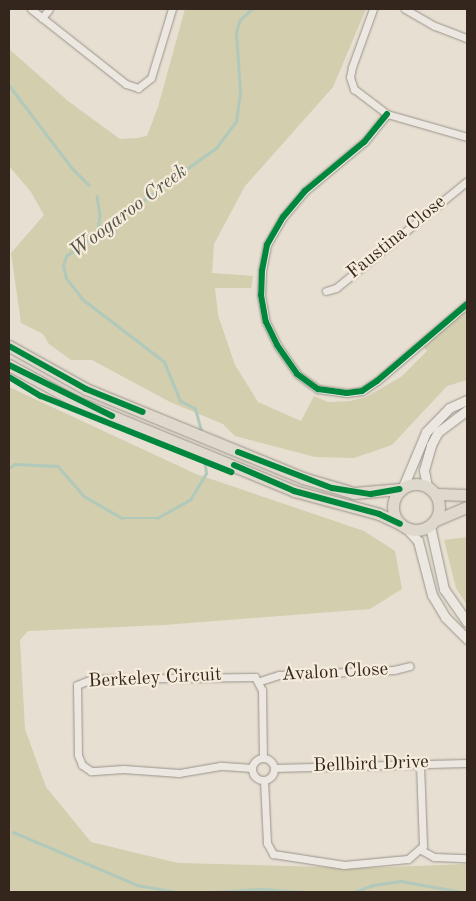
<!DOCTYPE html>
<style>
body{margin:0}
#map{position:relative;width:476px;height:901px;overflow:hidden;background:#e7dfd1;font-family:"Old Standard TT",serif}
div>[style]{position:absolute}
.green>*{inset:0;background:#d2ceae}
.stream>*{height:2.5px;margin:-1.25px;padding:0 1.25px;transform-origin:1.25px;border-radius:1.25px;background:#b1c9bb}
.roads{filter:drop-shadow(0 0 1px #99938b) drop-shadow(0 0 1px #99938b)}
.minor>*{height:7px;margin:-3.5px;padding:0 3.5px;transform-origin:3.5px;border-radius:3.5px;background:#ece8e1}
.minor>.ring{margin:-3.5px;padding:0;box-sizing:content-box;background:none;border:7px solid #ece8e1;border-radius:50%}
.tertiary>*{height:9px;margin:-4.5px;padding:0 4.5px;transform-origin:4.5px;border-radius:4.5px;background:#ece8e1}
.primary>*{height:11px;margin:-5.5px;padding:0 5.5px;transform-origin:5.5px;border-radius:5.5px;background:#dfd8cc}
.primary>.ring{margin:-5.5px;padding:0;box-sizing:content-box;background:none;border:11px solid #dfd8cc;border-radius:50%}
.cycleway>*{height:6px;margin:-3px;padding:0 3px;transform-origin:3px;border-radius:3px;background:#00873e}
span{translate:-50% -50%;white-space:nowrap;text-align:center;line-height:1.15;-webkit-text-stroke:4.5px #f5ecdc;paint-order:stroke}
.street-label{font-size:19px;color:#34261d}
.water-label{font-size:20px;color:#535449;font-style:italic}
.frame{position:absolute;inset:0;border:10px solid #34261d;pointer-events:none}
</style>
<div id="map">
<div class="green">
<i style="clip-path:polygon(185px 9px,366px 9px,333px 87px,245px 186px,214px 244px,212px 273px,253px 276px,251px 288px,215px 288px,218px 315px,235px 365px,258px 402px,301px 421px,314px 396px,328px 402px,350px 401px,366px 397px,401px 377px,427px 351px,420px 343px,467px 305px,467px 380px,447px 386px,392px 445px,354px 458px,315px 457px,235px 436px,223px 424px,170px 402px,92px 360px,71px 360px,49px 344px,43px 334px,21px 323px,11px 253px,44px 215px,31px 192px,9px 166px,9px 49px,68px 101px,120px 139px,137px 138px,147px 136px,158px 107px)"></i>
<i style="clip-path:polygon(9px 387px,196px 474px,364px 531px,395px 551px,402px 589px,370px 609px,164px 625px,28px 631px,20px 640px,25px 729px,46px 787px,91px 842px,178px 863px,364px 868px,467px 864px,467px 892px,9px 892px)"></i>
<i style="clip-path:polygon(467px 537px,467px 605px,456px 588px,444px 540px)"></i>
</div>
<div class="stream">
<i style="left:9px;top:85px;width:104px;rotate:52.8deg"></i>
<i style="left:72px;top:168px;width:24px;rotate:45deg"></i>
<i style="left:97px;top:196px;width:20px;rotate:81deg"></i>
<i style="left:100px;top:216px;width:18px;rotate:99deg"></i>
<i style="left:201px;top:431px;width:23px;rotate:-105deg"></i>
<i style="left:195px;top:409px;width:17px;rotate:-152deg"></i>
<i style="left:180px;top:401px;width:42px;rotate:-112.3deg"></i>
<i style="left:164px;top:362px;width:102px;rotate:-142.6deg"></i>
<i style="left:83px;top:300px;width:28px;rotate:-128deg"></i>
<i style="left:66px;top:278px;width:12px;rotate:-104deg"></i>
<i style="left:63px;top:266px;width:10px;rotate:-73deg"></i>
<i style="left:66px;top:256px;width:185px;rotate:-35.8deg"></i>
<i style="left:216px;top:148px;width:34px;rotate:-53deg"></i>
<i style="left:236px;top:121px;width:28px;rotate:-82deg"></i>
<i style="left:240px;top:93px;width:61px;rotate:-93.8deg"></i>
<i style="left:236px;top:32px;width:13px;rotate:-72deg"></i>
<i style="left:240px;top:20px;width:16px;rotate:-43deg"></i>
<i style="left:9px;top:468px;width:7px;rotate:-34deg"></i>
<i style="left:15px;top:464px;width:43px;rotate:2.7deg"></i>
<i style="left:58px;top:466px;width:40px;rotate:49deg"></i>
<i style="left:84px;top:496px;width:44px;rotate:30.1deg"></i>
<i style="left:122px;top:518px;width:35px"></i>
<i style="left:157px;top:518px;width:38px;rotate:-29deg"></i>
<i style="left:190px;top:500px;width:31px;rotate:-59deg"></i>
<i style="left:206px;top:473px;width:14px;rotate:-98deg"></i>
<i style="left:13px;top:832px;width:135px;rotate:23.1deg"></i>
<i style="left:137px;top:885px;width:41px;rotate:9.9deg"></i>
<i style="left:211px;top:892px;width:49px;rotate:-3.5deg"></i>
<i style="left:260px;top:889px;width:46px;rotate:3.7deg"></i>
<i style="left:354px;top:892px;width:20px;rotate:-20deg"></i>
<i style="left:373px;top:885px;width:28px;rotate:-8deg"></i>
<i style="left:401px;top:881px;width:61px;rotate:10.4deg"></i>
</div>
<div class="roads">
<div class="minor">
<i style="left:31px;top:9px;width:121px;rotate:38.3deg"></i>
<i style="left:126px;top:84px;width:13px;rotate:18deg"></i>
<i style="left:138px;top:88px;width:16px;rotate:-38deg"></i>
<i style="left:151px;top:78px;width:72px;rotate:-73.1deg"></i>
<i style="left:373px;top:9px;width:62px;rotate:109.9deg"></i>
<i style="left:352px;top:67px;width:10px;rotate:101deg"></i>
<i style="left:350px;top:77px;width:13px;rotate:72deg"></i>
<i style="left:354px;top:89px;width:41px;rotate:37.1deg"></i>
<i style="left:387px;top:114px;width:83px;rotate:16deg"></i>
<i style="left:405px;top:9px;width:34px;rotate:30deg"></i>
<i style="left:435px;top:26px;width:34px;rotate:21deg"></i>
<i style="left:42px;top:18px;width:11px;rotate:-52deg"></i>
<i style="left:387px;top:114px;width:36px;rotate:129deg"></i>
<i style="left:364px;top:142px;width:77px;rotate:140.3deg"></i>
<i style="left:305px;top:191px;width:34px;rotate:130deg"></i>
<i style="left:283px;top:217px;width:32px;rotate:120deg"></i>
<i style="left:267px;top:245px;width:26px;rotate:101deg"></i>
<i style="left:262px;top:271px;width:24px;rotate:92deg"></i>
<i style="left:261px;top:295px;width:27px;rotate:80deg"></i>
<i style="left:266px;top:322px;width:25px;rotate:64deg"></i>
<i style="left:277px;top:345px;width:35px;rotate:55deg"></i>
<i style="left:297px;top:374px;width:26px;rotate:36deg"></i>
<i style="left:318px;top:389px;width:29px;rotate:8deg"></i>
<i style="left:347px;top:393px;width:15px;rotate:-8deg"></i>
<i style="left:362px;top:391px;width:18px;rotate:-34deg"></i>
<i style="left:377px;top:381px;width:118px;rotate:-40.5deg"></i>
<i style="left:326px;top:291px;width:10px;rotate:-17deg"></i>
<i style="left:336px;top:288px;width:169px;rotate:-39.2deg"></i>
<i style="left:260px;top:681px;width:20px;rotate:-18deg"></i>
<i style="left:279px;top:675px;width:115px;rotate:-2.5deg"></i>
<i style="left:394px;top:670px;width:16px;rotate:-14deg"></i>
<i class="ring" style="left:252px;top:758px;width:15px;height:15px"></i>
<i style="left:252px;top:768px;width:32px;rotate:-176deg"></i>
<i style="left:220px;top:766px;width:42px;rotate:170.3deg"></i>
<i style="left:179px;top:773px;width:56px;rotate:-175.9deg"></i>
<i style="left:123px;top:769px;width:32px;rotate:176deg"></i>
<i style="left:91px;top:771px;width:11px;rotate:-146deg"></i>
<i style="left:82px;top:765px;width:11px;rotate:-112deg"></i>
<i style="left:78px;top:755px;width:70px;rotate:-90.8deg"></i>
<i style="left:77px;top:685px;width:16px;rotate:-22deg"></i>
<i style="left:92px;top:679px;width:163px;rotate:-0.7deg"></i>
<i style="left:255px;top:677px;width:15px;rotate:62deg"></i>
<i style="left:262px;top:690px;width:68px;rotate:89.2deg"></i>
<i style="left:274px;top:768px;width:193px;rotate:-1.5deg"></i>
<i style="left:264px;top:780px;width:63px;rotate:87.3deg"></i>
<i style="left:267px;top:843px;width:13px;rotate:61deg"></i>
<i style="left:273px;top:854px;width:72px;rotate:8.8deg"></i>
<i style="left:344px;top:865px;width:64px;rotate:-5.4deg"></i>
<i style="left:408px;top:859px;width:20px;rotate:-41deg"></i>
<i style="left:423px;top:846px;width:82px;rotate:-92.1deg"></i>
<i style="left:421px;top:850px;width:15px;rotate:28deg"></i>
<i style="left:434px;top:857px;width:33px;rotate:2deg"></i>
</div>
<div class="tertiary">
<i style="left:427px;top:486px;width:16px;rotate:-101deg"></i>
<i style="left:424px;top:470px;width:26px;rotate:-74deg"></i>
<i style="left:431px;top:445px;width:15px;rotate:-62deg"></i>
<i style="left:438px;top:432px;width:36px;rotate:-37deg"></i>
<i style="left:403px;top:487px;width:60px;rotate:-67.3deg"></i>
<i style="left:426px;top:432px;width:33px;rotate:-46deg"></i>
<i style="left:449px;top:408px;width:20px;rotate:-24deg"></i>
<i style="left:430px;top:526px;width:65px;rotate:77.5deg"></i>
<i style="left:444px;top:589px;width:40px;rotate:55.1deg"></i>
<i style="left:406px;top:528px;width:18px;rotate:47deg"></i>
<i style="left:418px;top:541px;width:56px;rotate:75.5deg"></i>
<i style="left:432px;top:595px;width:26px;rotate:59deg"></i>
<i style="left:445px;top:617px;width:31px;rotate:45deg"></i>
</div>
<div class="primary">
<i style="left:9px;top:346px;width:88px;rotate:29.2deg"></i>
<i style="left:86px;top:389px;width:235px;rotate:22.3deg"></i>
<i style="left:303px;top:478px;width:53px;rotate:16.4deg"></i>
<i style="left:354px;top:493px;width:46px;rotate:-5deg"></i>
<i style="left:9px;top:365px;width:75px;rotate:28.6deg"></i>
<i style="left:75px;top:401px;width:237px;rotate:22.3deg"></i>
<i style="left:294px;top:491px;width:88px;rotate:15.1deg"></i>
<i style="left:379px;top:514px;width:23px;rotate:25deg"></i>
<i class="ring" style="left:393px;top:484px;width:35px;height:35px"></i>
<i style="left:436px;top:494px;width:31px;rotate:2deg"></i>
<i style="left:436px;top:520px;width:34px;rotate:-23deg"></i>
</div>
</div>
<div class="cycleway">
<i style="left:387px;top:114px;width:36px;rotate:129deg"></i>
<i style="left:364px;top:142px;width:77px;rotate:140.3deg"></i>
<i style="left:305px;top:191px;width:34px;rotate:130deg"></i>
<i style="left:283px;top:217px;width:32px;rotate:120deg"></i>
<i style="left:267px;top:245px;width:26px;rotate:101deg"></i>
<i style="left:262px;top:271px;width:24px;rotate:92deg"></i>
<i style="left:261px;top:295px;width:27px;rotate:80deg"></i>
<i style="left:266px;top:322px;width:25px;rotate:64deg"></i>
<i style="left:277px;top:345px;width:35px;rotate:55deg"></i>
<i style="left:297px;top:374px;width:26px;rotate:36deg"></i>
<i style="left:318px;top:389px;width:29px;rotate:8deg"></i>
<i style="left:347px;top:393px;width:15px;rotate:-8deg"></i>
<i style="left:362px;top:391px;width:18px;rotate:-34deg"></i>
<i style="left:377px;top:381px;width:118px;rotate:-40.5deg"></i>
<i style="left:9px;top:346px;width:88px;rotate:29.2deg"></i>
<i style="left:86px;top:389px;width:61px;rotate:22deg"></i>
<i style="left:9px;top:365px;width:115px;rotate:26.3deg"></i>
<i style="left:9px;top:377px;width:37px;rotate:31deg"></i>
<i style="left:41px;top:396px;width:205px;rotate:21.8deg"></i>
<i style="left:238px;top:452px;width:101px;rotate:21deg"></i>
<i style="left:332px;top:488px;width:39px;rotate:9deg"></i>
<i style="left:371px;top:494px;width:29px;rotate:-10deg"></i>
<i style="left:234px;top:465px;width:65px;rotate:23.4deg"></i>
<i style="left:294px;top:491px;width:88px;rotate:15.1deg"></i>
<i style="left:379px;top:514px;width:23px;rotate:25deg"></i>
</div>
<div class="street-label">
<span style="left:397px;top:238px;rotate:-39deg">Faustina Close</span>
<span style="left:335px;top:673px;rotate:-3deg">Avalon Close</span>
<span style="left:155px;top:679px;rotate:-3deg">Berkeley Circuit</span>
<span style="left:371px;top:765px;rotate:-2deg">Bellbird Drive</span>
</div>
<div class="water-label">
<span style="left:129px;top:212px;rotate:-37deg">Woogaroo Creek</span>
</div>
<div class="frame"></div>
</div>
